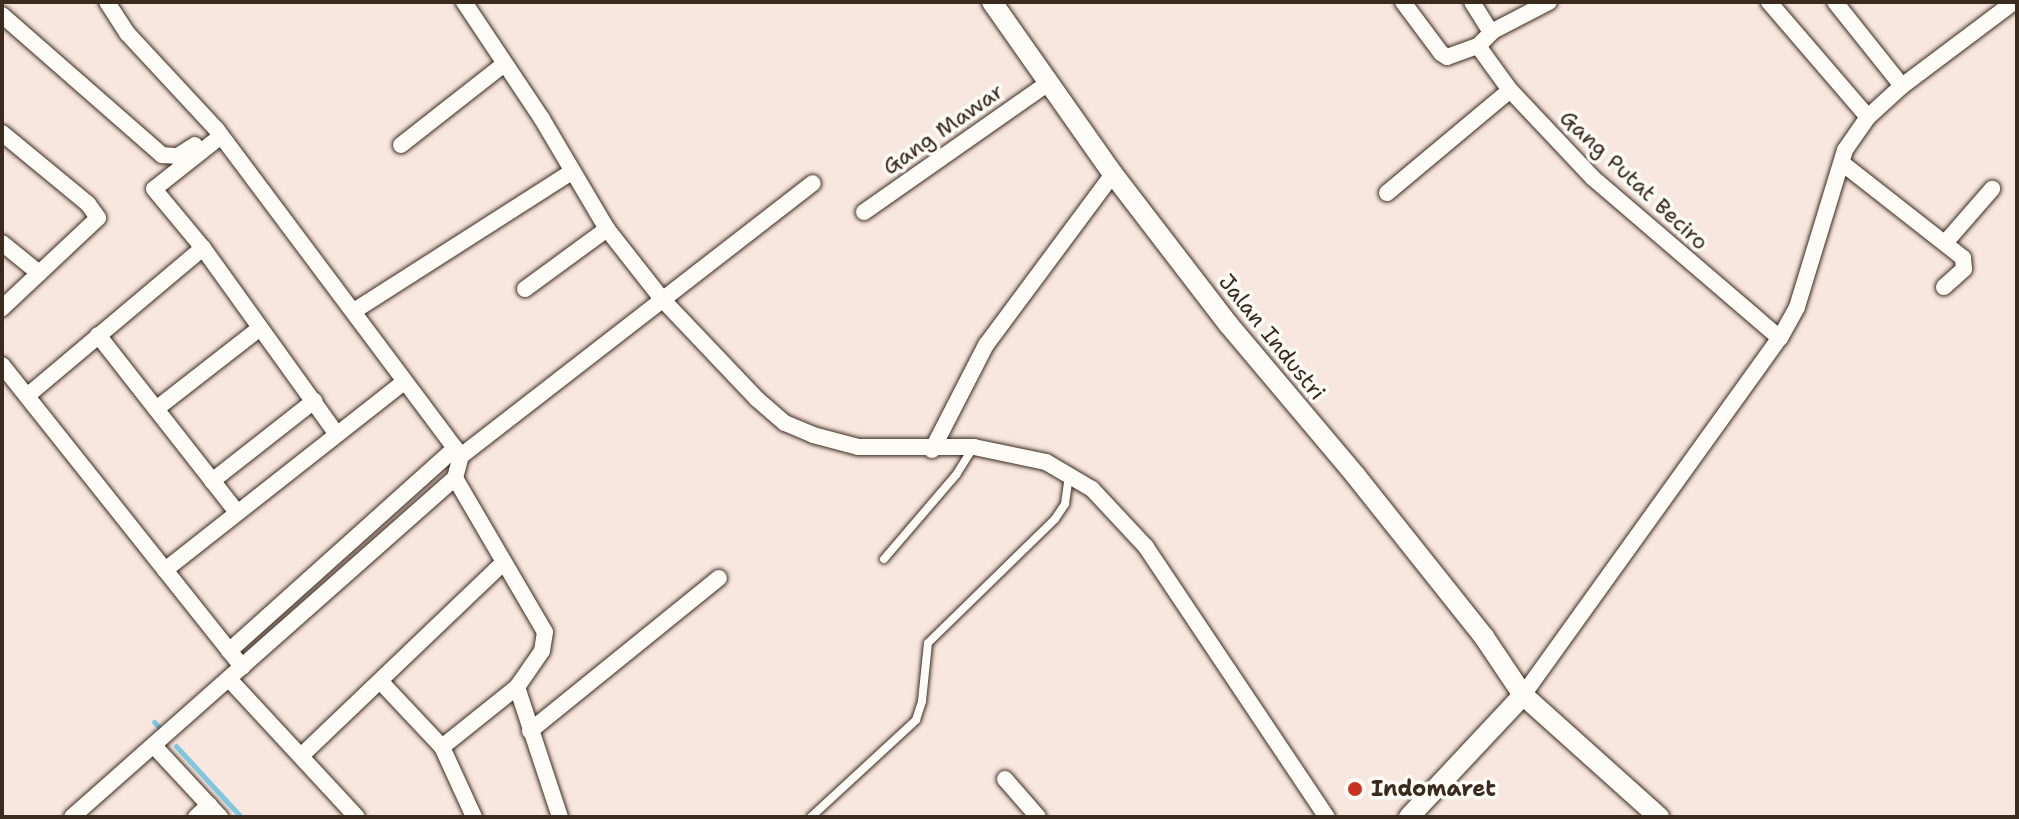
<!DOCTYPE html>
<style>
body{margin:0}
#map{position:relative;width:2019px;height:819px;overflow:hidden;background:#f8e7de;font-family:"Shantell Sans",sans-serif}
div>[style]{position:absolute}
.stream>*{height:5px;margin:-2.5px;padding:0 2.5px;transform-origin:2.5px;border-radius:2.5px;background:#80c8e1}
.roads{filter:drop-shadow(0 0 2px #3b2a1e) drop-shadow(0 0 2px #3b2a1e)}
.service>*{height:8px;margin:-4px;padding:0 4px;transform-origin:4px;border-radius:4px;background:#fdfcf7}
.minor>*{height:16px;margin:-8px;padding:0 8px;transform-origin:8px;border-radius:8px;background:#fdfcf7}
.tertiary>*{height:20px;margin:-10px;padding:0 10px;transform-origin:10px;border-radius:10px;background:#fdfcf7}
.dots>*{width:22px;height:22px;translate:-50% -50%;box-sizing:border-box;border:4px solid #fdfcf7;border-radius:50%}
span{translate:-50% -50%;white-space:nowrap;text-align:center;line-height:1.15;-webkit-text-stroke:7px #fdfcf7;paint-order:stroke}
.street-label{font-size:22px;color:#3b2a1e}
.poi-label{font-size:22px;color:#3b2a1e;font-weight:700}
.left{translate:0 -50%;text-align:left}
.frame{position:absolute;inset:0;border:4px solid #3b2a1e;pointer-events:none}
</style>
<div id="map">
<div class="stream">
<i style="left:154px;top:722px;width:6px;rotate:45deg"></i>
<i style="left:176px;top:746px;width:96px;rotate:47.5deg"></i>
</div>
<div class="roads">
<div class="service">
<i style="left:884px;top:559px;width:111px;rotate:-49.4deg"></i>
<i style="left:956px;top:475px;width:32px;rotate:-58deg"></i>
<i style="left:811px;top:817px;width:143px;rotate:-42.7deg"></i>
<i style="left:916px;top:720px;width:20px;rotate:-72deg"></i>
<i style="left:922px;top:701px;width:58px;rotate:-84.1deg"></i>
<i style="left:928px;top:643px;width:177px;rotate:-44.3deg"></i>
<i style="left:1055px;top:519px;width:18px;rotate:-56deg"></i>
<i style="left:1065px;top:504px;width:27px;rotate:-82deg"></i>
</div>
<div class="minor">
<i style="left:107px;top:2px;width:37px;rotate:57deg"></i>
<i style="left:127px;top:33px;width:132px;rotate:47.1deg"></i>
<i style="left:217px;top:130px;width:407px;rotate:53.2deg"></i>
<i style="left:464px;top:2px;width:141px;rotate:56.3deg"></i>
<i style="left:542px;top:119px;width:128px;rotate:59.4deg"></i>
<i style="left:607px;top:229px;width:89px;rotate:51.8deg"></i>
<i style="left:662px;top:299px;width:138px;rotate:46.5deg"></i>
<i style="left:757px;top:399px;width:37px;rotate:41deg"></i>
<i style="left:785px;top:423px;width:30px;rotate:23deg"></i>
<i style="left:813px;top:435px;width:47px;rotate:14.9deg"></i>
<i style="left:858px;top:447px;width:116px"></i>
<i style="left:974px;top:447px;width:74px;rotate:11.8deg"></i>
<i style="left:1046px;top:462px;width:53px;rotate:30.4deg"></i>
<i style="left:1092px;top:489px;width:79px;rotate:47deg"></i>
<i style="left:1146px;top:547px;width:325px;rotate:56.2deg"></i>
<i style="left:1403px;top:2px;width:64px;rotate:53.3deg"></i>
<i style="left:1441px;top:53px;width:7px;rotate:34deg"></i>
<i style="left:1447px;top:57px;width:33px;rotate:-20deg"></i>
<i style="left:1478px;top:46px;width:54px;rotate:54deg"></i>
<i style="left:1510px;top:90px;width:121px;rotate:46.7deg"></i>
<i style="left:1593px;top:178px;width:246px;rotate:40.6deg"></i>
<i style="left:1472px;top:2px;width:36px;rotate:58deg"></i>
<i style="left:1769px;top:2px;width:152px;rotate:49.3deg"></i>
<i style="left:1835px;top:2px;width:107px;rotate:51.4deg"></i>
<i style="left:2px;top:15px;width:213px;rotate:41.2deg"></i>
<i style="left:162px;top:155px;width:16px;rotate:4deg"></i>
<i style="left:178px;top:156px;width:20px;rotate:-33deg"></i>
<i style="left:1478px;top:46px;width:21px;rotate:-45deg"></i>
<i style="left:1493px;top:31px;width:63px;rotate:-27.4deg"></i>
<i style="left:2px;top:133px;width:112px;rotate:39.5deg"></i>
<i style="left:88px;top:204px;width:17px;rotate:54deg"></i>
<i style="left:98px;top:218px;width:132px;rotate:136.8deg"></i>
<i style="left:221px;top:136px;width:85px;rotate:141.7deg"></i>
<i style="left:154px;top:189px;width:77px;rotate:50.3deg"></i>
<i style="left:203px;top:248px;width:228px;rotate:54.3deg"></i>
<i style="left:401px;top:145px;width:130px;rotate:-38.1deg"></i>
<i style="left:1842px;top:163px;width:154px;rotate:38.1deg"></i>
<i style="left:1963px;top:258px;width:11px;rotate:85deg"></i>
<i style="left:1964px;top:269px;width:27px;rotate:138deg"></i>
<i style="left:1387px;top:193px;width:160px;rotate:-39.9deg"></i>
<i style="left:864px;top:212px;width:225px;rotate:-35deg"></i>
<i style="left:2px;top:243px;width:48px;rotate:39deg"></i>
<i style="left:1945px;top:243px;width:72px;rotate:-49deg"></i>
<i style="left:525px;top:289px;width:102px;rotate:-36.2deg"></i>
<i style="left:354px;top:311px;width:258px;rotate:-32.6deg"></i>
<i style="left:98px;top:335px;width:224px;rotate:51.9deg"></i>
<i style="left:2px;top:365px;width:386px;rotate:51.5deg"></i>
<i style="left:27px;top:396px;width:230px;rotate:-40.1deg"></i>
<i style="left:156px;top:409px;width:132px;rotate:-37.9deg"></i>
<i style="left:932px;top:450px;width:118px;rotate:-62.8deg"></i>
<i style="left:986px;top:345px;width:213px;rotate:-53.4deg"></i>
<i style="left:455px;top:478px;width:178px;rotate:59.7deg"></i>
<i style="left:545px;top:632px;width:19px;rotate:99deg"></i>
<i style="left:542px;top:651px;width:44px;rotate:124.8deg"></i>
<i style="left:517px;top:687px;width:137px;rotate:71.7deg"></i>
<i style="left:212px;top:481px;width:130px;rotate:-38.1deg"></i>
<i style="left:165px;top:570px;width:304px;rotate:-38.2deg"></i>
<i style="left:229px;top:651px;width:304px;rotate:-41.9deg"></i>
<i style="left:229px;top:679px;width:188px;rotate:47.2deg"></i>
<i style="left:380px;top:681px;width:91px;rotate:46.8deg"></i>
<i style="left:442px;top:747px;width:77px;rotate:65.4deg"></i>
<i style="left:1523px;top:695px;width:440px;rotate:-54.3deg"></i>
<i style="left:1780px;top:338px;width:35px;rotate:-61deg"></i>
<i style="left:1797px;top:307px;width:164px;rotate:-73deg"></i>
<i style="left:1845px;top:150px;width:40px;rotate:-55.1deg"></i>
<i style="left:1868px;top:117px;width:46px;rotate:-42.4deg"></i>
<i style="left:1902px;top:86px;width:140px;rotate:-36.9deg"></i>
<i style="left:530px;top:731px;width:243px;rotate:-39deg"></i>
<i style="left:155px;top:747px;width:96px;rotate:47.1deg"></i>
<i style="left:442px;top:747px;width:96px;rotate:-38.7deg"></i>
<i style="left:301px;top:756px;width:279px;rotate:-43.7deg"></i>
<i style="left:1005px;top:779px;width:50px;rotate:49deg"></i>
<i style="left:72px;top:817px;width:511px;rotate:-41.51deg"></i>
<i style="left:455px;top:478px;width:23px;rotate:-75deg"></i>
<i style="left:461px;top:456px;width:445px;rotate:-37.8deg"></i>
<i style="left:196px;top:817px;width:18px;rotate:-43deg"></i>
</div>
<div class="tertiary">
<i style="left:992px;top:2px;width:210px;rotate:54.9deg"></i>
<i style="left:1113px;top:174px;width:190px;rotate:52.5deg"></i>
<i style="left:1229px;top:325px;width:197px;rotate:49.9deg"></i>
<i style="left:1356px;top:476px;width:206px;rotate:51.5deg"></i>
<i style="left:1484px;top:637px;width:70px;rotate:56.1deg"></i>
<i style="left:1523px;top:695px;width:183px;rotate:41.9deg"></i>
<i style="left:1409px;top:817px;width:167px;rotate:-46.9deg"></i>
</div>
</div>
<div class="dots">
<i style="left:1355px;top:789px;background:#c8321e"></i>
</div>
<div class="street-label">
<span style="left:943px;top:129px;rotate:-35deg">Gang Mawar</span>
<span style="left:1634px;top:180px;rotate:43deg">Gang Putat Beciro</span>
<span style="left:1272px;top:337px;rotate:51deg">Jalan Industri</span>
</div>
<div class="poi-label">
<span class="left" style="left:1371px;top:789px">Indomaret</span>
</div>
<div class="frame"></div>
</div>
